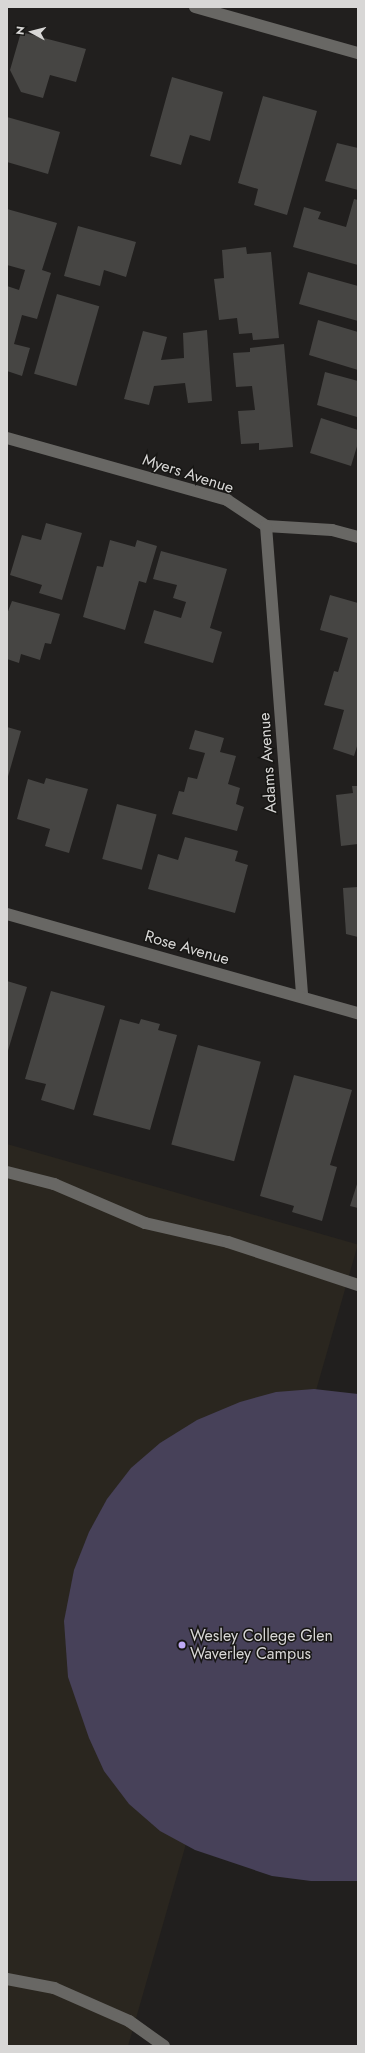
<!DOCTYPE html>
<style>
body{margin:0}
#map{position:relative;width:365px;height:2053px;overflow:hidden;background:#211f1e;font-family:Jost,sans-serif}
div>[style]{position:absolute}
.built>*{inset:0;background:#2a261f;transform-origin:0 0}
.green>*{inset:0;background:#474159}
.building>*{inset:0;background:#464543;transform-origin:0 0}
.service>*{height:12px;margin:-6px;padding:0 6px;transform-origin:6px;border-radius:6px;background:#686764}
.minor>*{height:12px;margin:-6px;padding:0 6px;transform-origin:6px;border-radius:6px;background:#686764}
.dots>*{width:11px;height:11px;translate:-50% -50%;box-sizing:border-box;border:2px solid #171614;border-radius:50%}
span{translate:-50% -50%;white-space:nowrap;text-align:center;line-height:1.15;-webkit-text-stroke:3px #171614;paint-order:stroke}
.street-label{font-size:16px;color:#d8d7d6}
.poi-label{font-size:16px;color:#d8d7d6}
.left{translate:0 -50%;text-align:left}
.frame{position:absolute;inset:0;border:8px solid #d8d7d6;pointer-events:none}
.north{position:absolute;left:12px;top:12px;width:40px;height:40px;-webkit-text-stroke:3px #171614;paint-order:stroke;rotate:277deg;font-size:11px;font-weight:700;line-height:16px;text-align:center;color:#d8d7d6}
.north::after{content:'';display:block;margin:auto;width:14px;height:18px;background:#d8d7d6;clip-path:polygon(50% 0,100% 100%,50% 72%,0 100%)}
</style>
<div id="map">
<div class="built">
<i style="left:7px;top:1144px;width:365px;height:902px;rotate:16deg"></i>
</div>
<div class="green">
<i style="clip-path:polygon(314px 1389px,358px 1394px,358px 1881px,311px 1881px,272px 1876px,195px 1850px,160px 1831px,129px 1804px,104px 1771px,89px 1738px,68px 1677px,64px 1621px,74px 1570px,89px 1532px,107px 1499px,131px 1468px,160px 1443px,197px 1420px,240px 1402px,276px 1392px)"></i>
</div>
<div class="building">
<i style="clip-path:polygon(21px 32px,86px 49px,76px 82px,50px 75px,43px 98px,21px 92px,10px 70px)"></i>
<i style="clip-path:polygon(172px 77px,223px 92px,210px 141px,190px 135px,181px 165px,150px 156px)"></i>
<i style="clip-path:polygon(263px 96px,317px 111px,287px 215px,254px 205px,258px 189px,238px 183px)"></i>
<i style="clip-path:polygon(7px 117px,60px 132px,48px 174px,7px 162px)"></i>
<i style="clip-path:polygon(337px 143px,358px 148px,358px 190px,325px 181px)"></i>
<i style="clip-path:polygon(354px 199px,358px 200px,358px 265px,293px 247px,304px 207px,321px 212px,318px 219px,346px 227px)"></i>
<i style="clip-path:polygon(7px 209px,57px 223px,42px 270px,51px 273px,37px 319px,22px 315px,14px 344px,30px 348px,22px 376px,7px 371px,7px 286px,19px 290px,25px 270px,7px 265px)"></i>
<i style="clip-path:polygon(78px 226px,136px 242px,126px 277px,104px 270px,100px 286px,64px 276px)"></i>
<i style="clip-path:polygon(246px 247px,247px 254px,271px 252px,279px 338px,253px 340px,252px 333px,239px 334px,237px 318px,219px 320px,214px 279px,224px 278px,222px 250px)"></i>
<i style="clip-path:polygon(308px 272px,358px 286px,358px 321px,299px 304px)"></i>
<i style="left:57px;top:294px;width:44px;height:83px;rotate:16deg"></i>
<i style="clip-path:polygon(318px 320px,358px 332px,358px 370px,309px 355px)"></i>
<i style="clip-path:polygon(207px 330px,212px 401px,188px 403px,185px 383px,154px 386px,149px 405px,124px 399px,143px 331px,167px 337px,161px 360px,184px 358px,183px 333px)"></i>
<i style="clip-path:polygon(284px 344px,293px 447px,259px 450px,259px 443px,241px 444px,238px 411px,255px 410px,252px 386px,236px 387px,233px 353px,250px 352px,250px 348px)"></i>
<i style="clip-path:polygon(325px 372px,358px 381px,357px 417px,317px 405px)"></i>
<i style="clip-path:polygon(321px 418px,358px 430px,358px 443px,351px 466px,310px 453px)"></i>
<i style="clip-path:polygon(46px 523px,82px 533px,62px 600px,39px 593px,42px 585px,10px 575px,22px 535px,41px 540px)"></i>
<i style="clip-path:polygon(110px 540px,135px 547px,137px 540px,157px 546px,146px 583px,139px 581px,125px 630px,83px 617px,97px 566px,103px 567px)"></i>
<i style="clip-path:polygon(161px 551px,227px 569px,210px 628px,222px 632px,213px 663px,144px 643px,154px 610px,181px 618px,186px 602px,173px 598px,177px 585px,153px 579px)"></i>
<i style="clip-path:polygon(330px 595px,358px 603px,358px 743px,354px 756px,333px 749px,344px 710px,324px 705px,334px 671px,338px 672px,348px 638px,320px 630px)"></i>
<i style="clip-path:polygon(12px 601px,60px 614px,51px 644px,45px 643px,40px 660px,21px 654px,19px 663px,7px 659px,7px 614px)"></i>
<i style="clip-path:polygon(7px 727px,21px 731px,7px 780px)"></i>
<i style="clip-path:polygon(195px 730px,224px 738px,220px 752px,236px 756px,228px 784px,240px 788px,236px 804px,244px 807px,237px 831px,172px 814px,179px 791px,184px 792px,188px 777px,197px 779px,205px 753px,189px 749px)"></i>
<i style="clip-path:polygon(46px 778px,88px 789px,69px 853px,45px 846px,50px 829px,17px 819px,28px 779px,44px 784px)"></i>
<i style="clip-path:polygon(352px 786px,358px 786px,358px 844px,341px 846px,336px 795px,353px 793px)"></i>
<i style="left:117px;top:804px;width:41px;height:57px;rotate:15deg"></i>
<i style="clip-path:polygon(185px 837px,238px 851px,235px 861px,248px 865px,235px 913px,148px 889px,158px 854px,178px 860px)"></i>
<i style="clip-path:polygon(358px 887px,358px 937px,346px 934px,343px 888px)"></i>
<i style="clip-path:polygon(7px 981px,27px 987px,7px 1054px)"></i>
<i style="clip-path:polygon(51px 991px,105px 1006px,74px 1110px,41px 1100px,46px 1084px,25px 1079px)"></i>
<i style="clip-path:polygon(120px 1019px,139px 1024px,141px 1019px,160px 1024px,158px 1030px,177px 1035px,150px 1130px,93px 1115px)"></i>
<i style="left:198px;top:1045px;width:65px;height:103px;rotate:15deg"></i>
<i style="clip-path:polygon(294px 1075px,352px 1090px,330px 1165px,337px 1167px,322px 1221px,292px 1212px,294px 1206px,260px 1196px)"></i>
<i style="clip-path:polygon(358px 1181px,358px 1208px,350px 1206px)"></i>
</div>
<div class="service">
<i style="left:7px;top:1172px;width:49px;rotate:14.3deg"></i>
<i style="left:54px;top:1184px;width:99px;rotate:23.2deg"></i>
<i style="left:145px;top:1223px;width:85px;rotate:12.9deg"></i>
<i style="left:228px;top:1242px;width:137px;rotate:18.3deg"></i>
</div>
<div class="minor">
<i style="left:195px;top:7px;width:169px;rotate:15.8deg"></i>
<i style="left:7px;top:438px;width:229px;rotate:15.7deg"></i>
<i style="left:227px;top:500px;width:47px;rotate:33.7deg"></i>
<i style="left:266px;top:526px;width:66px;rotate:3.5deg"></i>
<i style="left:332px;top:530px;width:27px;rotate:15deg"></i>
<i style="left:266px;top:526px;width:472px;rotate:85.6deg"></i>
<i style="left:7px;top:914px;width:365px;rotate:15.8deg"></i>
<i style="left:7px;top:1979px;width:48px;rotate:10.8deg"></i>
<i style="left:54px;top:1988px;width:82px;rotate:23.7deg"></i>
<i style="left:129px;top:2021px;width:43px;rotate:35.5deg"></i>
</div>
<div class="dots">
<i style="left:182px;top:1645px;background:#bea9f4"></i>
</div>
<div class="street-label">
<span style="left:188px;top:474px;rotate:18deg">Myers Avenue</span>
<span style="left:268px;top:763px;rotate:-94deg">Adams Avenue</span>
<span style="left:187px;top:948px;rotate:16deg">Rose Avenue</span>
</div>
<div class="poi-label">
<span class="left" style="left:190px;top:1645px">Wesley College Glen<br>Waverley Campus</span>
</div>
<div class="frame"></div>
<div class="north">N</div>
</div>
